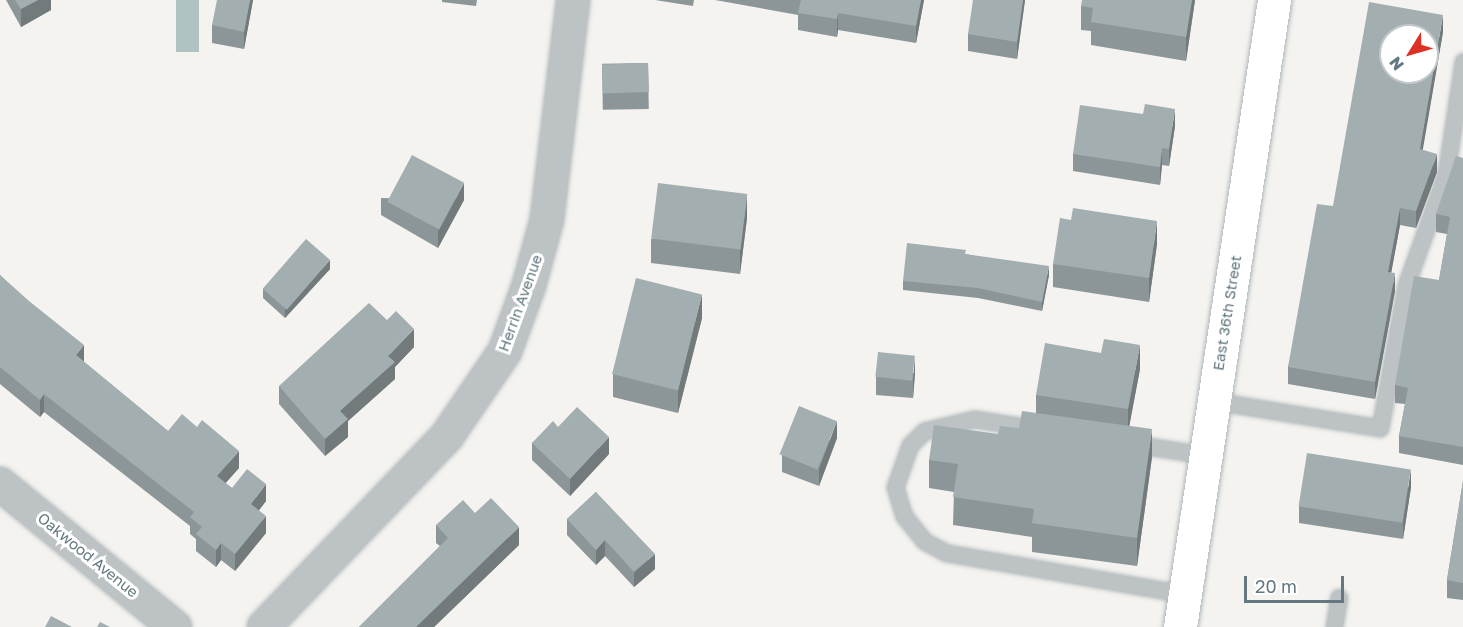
<!DOCTYPE html>
<style>
body{margin:0}
#map{position:relative;width:1463px;height:627px;overflow:hidden;background:#f4f3f0;font-family:"Golos Text",sans-serif}
div>[style]{position:absolute}
.water>*{inset:0;background:#b1c2c3;transform-origin:0 0}
.roads{filter:drop-shadow(0 0 2px #afb6b9) drop-shadow(0 0 2px #afb6b9)}
.lane>*{height:15px;margin:-7.5px;padding:0 7.5px;transform-origin:7.5px;border-radius:7.5px;background:#bdc2c4}
.street>*{height:32px;margin:-16px;padding:0 16px;transform-origin:16px;border-radius:16px;background:#bdc2c4}
.secondary>*{height:33px;margin:-16.5px;padding:0 16.5px;transform-origin:16.5px;border-radius:16.5px;background:#fff}
.wall>*{inset:0;background:#8c9698;transform-origin:0 0}
.shaded-wall>*{inset:0;background:#727a7c}
.building>*{inset:0;background:#a3aeb1;transform-origin:0 0}
span{translate:-50% -50%;white-space:nowrap;text-align:center;line-height:1.15;-webkit-text-stroke:6px #fff;paint-order:stroke}
.street-label{font-size:15px;color:#637880}
.north{position:absolute;left:1379px;top:24px;width:60px;height:60px;box-sizing:border-box;background:#fff;border:2px solid #c1c9cc;border-radius:50%;rotate:233deg;font-size:16px;font-weight:700;line-height:24px;text-align:center;color:#637880}
.north::after{content:'';display:block;margin:auto;width:21px;height:27px;background:#de3125;clip-path:polygon(50% 0,100% 100%,50% 72%,0 100%)}
.scale{position:absolute;left:1244px;top:576px;width:100px;height:27px;box-sizing:border-box;border:3px solid #637880;border-top:0;padding-left:8px;font-size:18px;line-height:21px;white-space:nowrap;color:#637880;-webkit-text-stroke:4px #fff;paint-order:stroke}
</style>
<div id="map">
<div class="water">
<i style="left:176px;top:0;width:23px;height:52px"></i>
</div>
<div class="roads">
<div class="lane">
<i style="left:1214px;top:401px;width:168px;rotate:9.2deg"></i>
<i style="left:1380px;top:428px;width:145px;rotate:-79.7deg"></i>
<i style="left:1406px;top:285px;width:118px;rotate:-70.2deg"></i>
<i style="left:1446px;top:174px;width:114px;rotate:-81.4deg"></i>
<i style="left:1038px;top:429px;width:65px;rotate:-171.1deg"></i>
<i style="left:974px;top:419px;width:51px;rotate:166.5deg"></i>
<i style="left:924px;top:431px;width:20px;rotate:135deg"></i>
<i style="left:910px;top:445px;width:45px;rotate:109.7deg"></i>
<i style="left:895px;top:487px;width:30px;rotate:73deg"></i>
<i style="left:904px;top:516px;width:32px;rotate:51deg"></i>
<i style="left:924px;top:541px;width:26px;rotate:28deg"></i>
<i style="left:947px;top:553px;width:242px;rotate:9.8deg"></i>
<i style="left:1133px;top:444px;width:74px;rotate:8.6deg"></i>
<i style="left:1334px;top:627px;width:30px;rotate:-81deg"></i>
</div>
<div class="street">
<i style="left:0;top:484px;width:226px;rotate:39.3deg"></i>
<i style="left:264px;top:627px;width:265px;rotate:-46.2deg"></i>
<i style="left:447px;top:436px;width:103px;rotate:-55.7deg"></i>
<i style="left:505px;top:351px;width:70px;rotate:-70deg"></i>
<i style="left:529px;top:285px;width:68px;rotate:-74.7deg"></i>
<i style="left:547px;top:219px;width:221px;rotate:-83.2deg"></i>
</div>
<div class="secondary">
<i style="left:1180px;top:627px;width:634px;rotate:-81.47deg"></i>
</div>
</div>
<div class="wall">
<i style="clip-path:polygon(6px 0,51px 0,51px 10px,21px 27px)"></i>
<i style="clip-path:polygon(253px 0,244px 49px,212px 43px,212px 25px)"></i>
<i style="clip-path:polygon(442px 0,477px 0,476px 6px,442px 2px)"></i>
<i style="clip-path:polygon(655px 0,694px 0,693px 6px)"></i>
<i style="clip-path:polygon(715px 0,924px 0,916px 43px,838px 30px,837px 37px,798px 30px,798px 15px)"></i>
<i style="clip-path:polygon(1025px 0,1017px 59px,968px 51px,968px 34px)"></i>
<i style="clip-path:polygon(1195px 0,1186px 61px,1091px 45px,1091px 31px,1081px 30px,1081px 6px)"></i>
<i style="clip-path:polygon(1443px 32px,1422px 150px,1437px 172px,1416px 228px,1400px 225px,1391px 273px,1395px 291px,1375px 399px,1288px 384px,1288px 367px,1333px 206px)"></i>
<i style="left:648px;top:63px;width:46px;height:46px;rotate:89deg"></i>
<i style="clip-path:polygon(1175px 126px,1169px 166px,1162px 165px,1160px 185px,1073px 171px,1073px 154px)"></i>
<i style="clip-path:polygon(1463px 158px,1463px 465px,1399px 453px,1399px 436px,1405px 404px,1395px 403px,1395px 385px,1439px 280px,1447px 234px,1436px 232px,1436px 214px)"></i>
<i style="clip-path:polygon(381px 198px,464px 200px,438px 248px,381px 215px)"></i>
<i style="clip-path:polygon(747px 218px,740px 274px,651px 263px,651px 239px)"></i>
<i style="clip-path:polygon(1157px 244px,1149px 302px,1053px 287px,1053px 264px)"></i>
<i style="clip-path:polygon(966px 254px,1049px 275px,1042px 311px,978px 298px,903px 290px,903px 281px)"></i>
<i style="clip-path:polygon(330px 269px,285px 318px,263px 298px,263px 289px)"></i>
<i style="clip-path:polygon(0 275px,84px 362px,168px 431px,239px 468px,225px 483px,232px 488px,266px 501px,259px 510px,266px 533px,235px 571px,221px 560px,216px 567px,196px 551px,196px 539px,190px 534px,190px 526px,44px 412px,40px 417px,0 384px)"></i>
<i style="clip-path:polygon(702px 318px,678px 413px,613px 397px,613px 374px)"></i>
<i style="clip-path:polygon(414px 347px,395px 367px,395px 379px,348px 421px,348px 437px,325px 456px,279px 404px,279px 386px)"></i>
<i style="clip-path:polygon(1140px 369px,1129px 426px,1152px 457px,1137px 566px,1032px 552px,1032px 537px,953px 525px,954px 492px,929px 488px,929px 460px,998px 434px,1019px 428px,1036px 413px,1036px 395px)"></i>
<i style="clip-path:polygon(915px 373px,913px 398px,876px 395px,876px 377px)"></i>
<i style="clip-path:polygon(558px 427px,609px 454px,570px 496px,532px 460px,532px 443px)"></i>
<i style="clip-path:polygon(837px 438px,819px 486px,782px 472px,782px 455px)"></i>
<i style="clip-path:polygon(1463px 481px,1463px 600px,1447px 598px,1447px 580px)"></i>
<i style="clip-path:polygon(1411px 487px,1403px 539px,1299px 523px,1299px 506px)"></i>
<i style="clip-path:polygon(596px 492px,655px 569px,634px 587px,605px 556px,596px 565px,567px 535px,567px 519px)"></i>
<i style="clip-path:polygon(475px 513px,519px 545px,434px 627px,359px 627px,440px 546px,436px 543px,436px 525px)"></i>
</div>
<div class="shaded-wall">
<i style="clip-path:polygon(38px 0,51px 0,51px 10px,21px 27px,21px 9px)"></i>
<i style="clip-path:polygon(250px 0,253px 0,244px 49px,244px 32px)"></i>
<i style="clip-path:polygon(921px 0,924px 0,916px 43px,916px 26px)"></i>
<i style="clip-path:polygon(1023px 0,1025px 0,1017px 59px,1017px 42px)"></i>
<i style="clip-path:polygon(1192px 0,1195px 0,1186px 61px,1186px 37px)"></i>
<i style="clip-path:polygon(838px 13px,838px 30px,837px 37px,837px 19px)"></i>
<i style="clip-path:polygon(1443px 15px,1443px 32px,1420px 166px,1420px 149px)"></i>
<i style="clip-path:polygon(1175px 109px,1175px 126px,1169px 166px,1169px 149px)"></i>
<i style="clip-path:polygon(1162px 148px,1162px 165px,1160px 185px,1160px 167px)"></i>
<i style="clip-path:polygon(1437px 154px,1437px 172px,1416px 228px,1416px 211px)"></i>
<i style="clip-path:polygon(464px 183px,464px 200px,438px 248px,438px 231px)"></i>
<i style="clip-path:polygon(747px 194px,747px 218px,740px 274px,740px 250px)"></i>
<i style="clip-path:polygon(1400px 208px,1400px 225px,1388px 290px,1388px 272px)"></i>
<i style="clip-path:polygon(1157px 221px,1157px 244px,1149px 302px,1149px 278px)"></i>
<i style="clip-path:polygon(330px 260px,330px 269px,285px 318px,285px 309px)"></i>
<i style="clip-path:polygon(1049px 266px,1049px 275px,1042px 311px,1042px 302px)"></i>
<i style="clip-path:polygon(1395px 273px,1395px 291px,1375px 399px,1375px 382px)"></i>
<i style="clip-path:polygon(702px 294px,702px 318px,678px 413px,678px 390px)"></i>
<i style="clip-path:polygon(414px 329px,414px 347px,395px 367px,395px 379px,348px 421px,348px 437px,325px 456px,325px 439px,340px 411px,388px 356px)"></i>
<i style="clip-path:polygon(84px 345px,84px 362px,76px 355px)"></i>
<i style="clip-path:polygon(1140px 345px,1140px 369px,1128px 433px,1128px 409px)"></i>
<i style="clip-path:polygon(915px 356px,915px 373px,913px 398px,913px 381px)"></i>
<i style="clip-path:polygon(44px 394px,44px 412px,40px 417px,40px 400px)"></i>
<i style="clip-path:polygon(837px 421px,837px 438px,819px 486px,819px 469px)"></i>
<i style="clip-path:polygon(1152px 429px,1152px 457px,1137px 566px,1137px 538px)"></i>
<i style="clip-path:polygon(609px 437px,609px 454px,570px 496px,570px 479px)"></i>
<i style="clip-path:polygon(239px 451px,239px 468px,217px 493px,217px 476px)"></i>
<i style="clip-path:polygon(1411px 469px,1411px 487px,1403px 539px,1403px 522px)"></i>
<i style="clip-path:polygon(266px 484px,266px 501px,251px 521px,251px 504px)"></i>
<i style="clip-path:polygon(266px 516px,266px 533px,235px 571px,235px 554px)"></i>
<i style="clip-path:polygon(519px 527px,519px 545px,434px 627px,416px 627px)"></i>
<i style="clip-path:polygon(605px 540px,605px 556px,596px 565px,596px 550px)"></i>
<i style="clip-path:polygon(221px 543px,221px 560px,216px 567px,216px 550px)"></i>
<i style="clip-path:polygon(655px 554px,655px 569px,634px 587px,634px 572px)"></i>
</div>
<div class="building">
<i style="clip-path:polygon(15px 0,38px 0,21px 9px)"></i>
<i style="clip-path:polygon(217px 0,250px 0,244px 32px,212px 25px)"></i>
<i style="clip-path:polygon(801px 0,921px 0,916px 26px,838px 13px,837px 19px,798px 13px)"></i>
<i style="clip-path:polygon(973px 0,1023px 0,1017px 42px,968px 34px)"></i>
<i style="clip-path:polygon(1082px 0,1192px 0,1186px 37px,1091px 22px,1093px 8px,1081px 6px)"></i>
<i style="clip-path:polygon(evenodd,1369px 2px,1443px 15px,1420px 149px,1437px 154px,1416px 211px,1400px 208px,1388px 272px,1395px 273px,1375px 382px,1288px 367px,1317px 204px,1333px 206px,1369px 2px,1391px 36px,1427px 36px,1427px 72px,1391px 72px,1391px 36px)"></i>
<i style="left:648px;top:63px;width:29px;height:46px;rotate:88deg"></i>
<i style="clip-path:polygon(1145px 104px,1175px 109px,1169px 149px,1162px 148px,1160px 167px,1073px 154px,1080px 105px,1143px 114px)"></i>
<i style="left:412px;top:155px;width:59px;height:53px;rotate:28deg"></i>
<i style="clip-path:polygon(1456px 156px,1463px 158px,1463px 447px,1399px 436px,1408px 388px,1395px 385px,1414px 276px,1439px 280px,1450px 217px,1436px 214px)"></i>
<i style="left:658px;top:183px;width:90px;height:56px;rotate:7deg"></i>
<i style="clip-path:polygon(1073px 208px,1157px 221px,1149px 278px,1053px 264px,1060px 218px,1071px 220px)"></i>
<i style="left:306px;top:239px;width:32px;height:66px;rotate:41deg"></i>
<i style="clip-path:polygon(907px 243px,966px 250px,965px 254px,1049px 266px,1042px 302px,978px 288px,903px 281px)"></i>
<i style="clip-path:polygon(0 275px,29px 301px,84px 345px,76px 355px,168px 431px,182px 414px,197px 427px,202px 420px,239px 451px,217px 476px,232px 488px,247px 469px,266px 484px,251px 504px,266px 516px,235px 554px,221px 543px,216px 550px,196px 534px,202px 527px,190px 517px,194px 512px,44px 394px,40px 400px,0 367px)"></i>
<i style="left:636px;top:278px;width:68px;height:99px;rotate:14deg"></i>
<i style="clip-path:polygon(369px 303px,387px 320px,396px 311px,414px 329px,388px 356px,395px 362px,340px 411px,348px 419px,325px 439px,279px 386px)"></i>
<i style="clip-path:polygon(1104px 339px,1140px 345px,1128px 409px,1036px 395px,1045px 343px,1101px 353px)"></i>
<i style="left:878px;top:352px;width:37px;height:25px;rotate:6deg"></i>
<i style="left:799px;top:406px;width:41px;height:52px;rotate:22deg"></i>
<i style="clip-path:polygon(577px 407px,609px 437px,570px 479px,532px 443px,553px 421px,558px 427px)"></i>
<i style="clip-path:polygon(1022px 411px,1152px 429px,1137px 538px,1032px 523px,1034px 509px,953px 497px,958px 464px,929px 460px,934px 425px,998px 434px,1000px 426px,1019px 428px)"></i>
<i style="left:1307px;top:453px;width:105px;height:54px;rotate:9deg"></i>
<i style="clip-path:polygon(1463px 481px,1463px 583px,1447px 580px)"></i>
<i style="clip-path:polygon(596px 492px,655px 554px,634px 572px,605px 540px,596px 550px,567px 519px)"></i>
<i style="clip-path:polygon(491px 498px,519px 527px,416px 627px,359px 627px,448px 538px,436px 525px,463px 500px,475px 513px)"></i>
<i style="clip-path:polygon(51px 616px,72px 627px,45px 627px)"></i>
<i style="clip-path:polygon(100px 622px,110px 627px,97px 627px)"></i>
</div>
<div class="street-label">
<span style="left:520px;top:303px;rotate:-70deg">Herrin Avenue</span>
<span style="left:1227px;top:313px;rotate:-81deg">East 36th Street</span>
<span style="left:88px;top:555px;rotate:39deg">Oakwood Avenue</span>
</div>
<div class="north">N</div>
<div class="scale">20 m</div>
</div>
